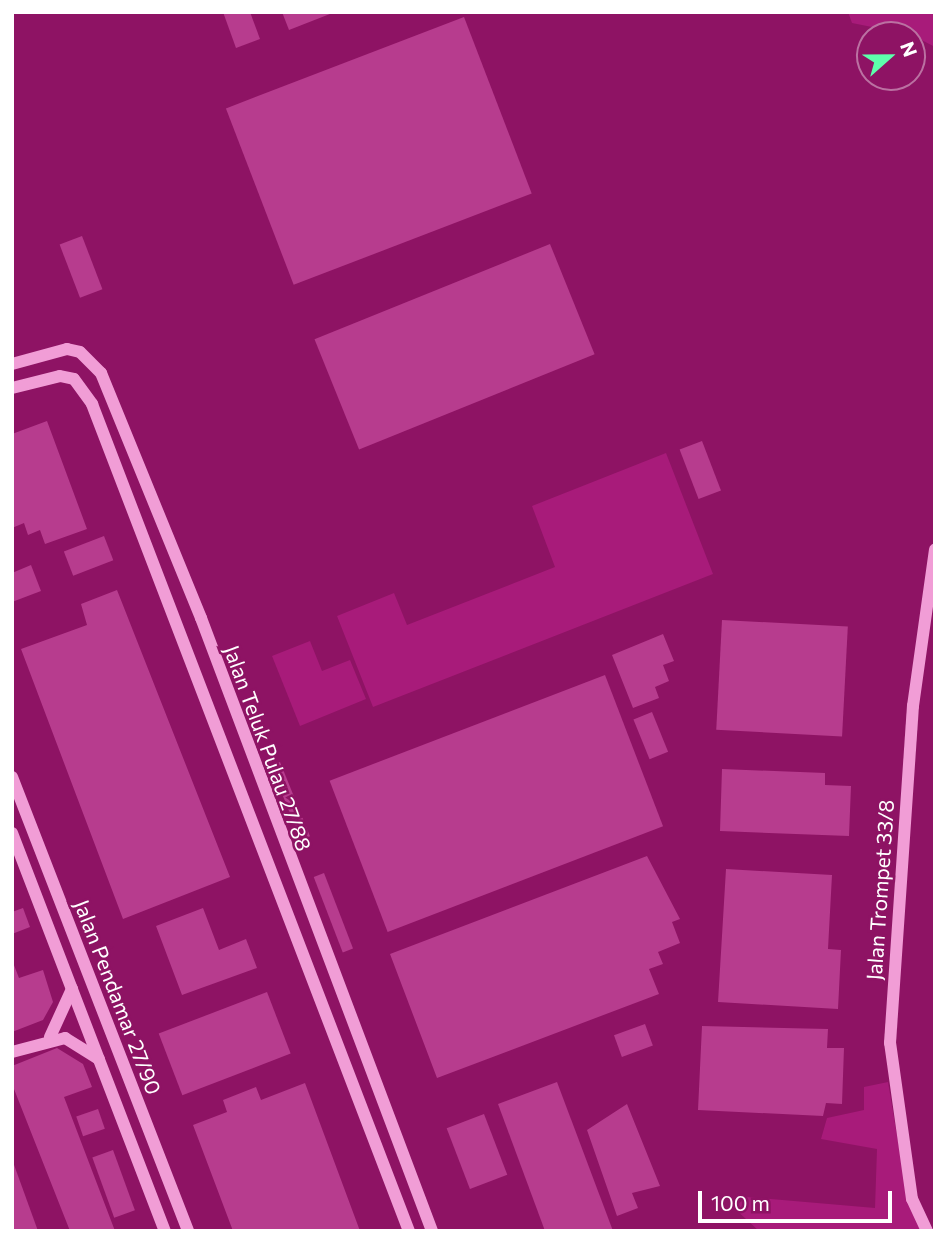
<!DOCTYPE html>
<style>
body{margin:0}
#map{position:relative;width:947px;height:1243px;overflow:hidden;background:#8e1364;font-family:Commissioner,sans-serif}
div>[style]{position:absolute}
.green>*{inset:0;background:#a81b7a}
.building>*{inset:0;background:#b73c8e;transform-origin:0 0}
.minor>*{height:12px;margin:-6px;padding:0 6px;transform-origin:6px;border-radius:6px;background:#f19dd6}
span{translate:-50% -50%;white-space:nowrap;text-align:center;line-height:1.15;-webkit-text-stroke:5px #8e1364;paint-order:stroke}
.street-label{font-size:21px;color:#fff}
.frame{position:absolute;inset:0;border:14px solid #fff;pointer-events:none}
.north{position:absolute;left:856px;top:21px;width:70px;height:70px;box-sizing:border-box;background:#8e1364;border:2px solid #bb71a2;border-radius:50%;rotate:69deg;font-size:19px;font-weight:700;line-height:28px;text-align:center;color:#fff}
.north::after{content:'';display:block;margin:auto;width:24px;height:32px;background:#5dffac;clip-path:polygon(50% 0,100% 100%,50% 72%,0 100%)}
.scale{position:absolute;left:698px;top:1191px;width:194px;height:32px;box-sizing:border-box;border:4px solid #fff;border-top:0;padding-left:9px;font-size:21px;line-height:24px;white-space:nowrap;color:#fff;-webkit-text-stroke:5px #8e1364;paint-order:stroke}
</style>
<div id="map">
<div class="green">
<i style="clip-path:polygon(848px 12px,935px 12px,935px 47px,912px 35px,852px 23px)"></i>
<i style="clip-path:polygon(666px 453px,713px 574px,373px 707px,337px 616px,394px 593px,407px 625px,555px 567px,532px 506px)"></i>
<i style="clip-path:polygon(310px 641px,322px 671px,350px 660px,366px 699px,300px 726px,272px 656px)"></i>
<i style="clip-path:polygon(888px 1082px,908px 1201px,922px 1231px,759px 1231px,734px 1208px,746px 1197px,875px 1208px,877px 1149px,821px 1139px,827px 1118px,864px 1110px,864px 1087px)"></i>
</div>
<div class="building">
<i style="clip-path:polygon(223px 12px,250px 12px,260px 39px,236px 48px)"></i>
<i style="clip-path:polygon(282px 12px,335px 12px,289px 30px)"></i>
<i style="left:464px;top:17px;width:189px;height:255px;rotate:69deg"></i>
<i style="left:82px;top:236px;width:57px;height:24px;rotate:69deg"></i>
<i style="left:550px;top:244px;width:119px;height:254px;rotate:68deg"></i>
<i style="clip-path:polygon(47px 421px,87px 529px,45px 544px,40px 530px,28px 535px,24px 523px,12px 528px,12px 434px)"></i>
<i style="left:702px;top:441px;width:53px;height:24px;rotate:69deg"></i>
<i style="left:104px;top:536px;width:26px;height:43px;rotate:69deg"></i>
<i style="clip-path:polygon(31px 565px,41px 591px,12px 602px,12px 573px)"></i>
<i style="clip-path:polygon(117px 590px,230px 877px,123px 919px,21px 649px,87px 625px,81px 604px)"></i>
<i style="left:722px;top:620px;width:126px;height:110px;rotate:3deg"></i>
<i style="clip-path:polygon(663px 634px,674px 661px,663px 665px,669px 681px,655px 687px,659px 698px,633px 708px,612px 655px)"></i>
<i style="left:605px;top:675px;width:162px;height:295px;rotate:69deg"></i>
<i style="left:652px;top:712px;width:43px;height:20px;rotate:68deg"></i>
<i style="left:280px;top:762px;width:80px;height:10px;rotate:68deg"></i>
<i style="clip-path:polygon(722px 769px,825px 773px,825px 785px,851px 786px,849px 836px,720px 831px)"></i>
<i style="clip-path:polygon(647px 856px,680px 919px,672px 922px,680px 943px,658px 952px,663px 964px,649px 969px,659px 994px,437px 1078px,390px 954px)"></i>
<i style="clip-path:polygon(726px 869px,832px 875px,828px 949px,841px 950px,838px 1009px,718px 1002px)"></i>
<i style="left:324px;top:873px;width:81px;height:11px;rotate:69deg"></i>
<i style="clip-path:polygon(23px 908px,30px 927px,12px 934px,12px 912px)"></i>
<i style="clip-path:polygon(203px 908px,219px 950px,246px 939px,257px 968px,182px 995px,156px 926px)"></i>
<i style="clip-path:polygon(12px 960px,19px 978px,43px 970px,53px 1002px,43px 1020px,12px 1032px)"></i>
<i style="left:267px;top:992px;width:66px;height:116px;rotate:69deg"></i>
<i style="left:645px;top:1024px;width:23px;height:33px;rotate:70deg"></i>
<i style="clip-path:polygon(702px 1026px,828px 1029px,827px 1048px,844px 1048px,842px 1104px,826px 1103px,823px 1116px,698px 1110px)"></i>
<i style="clip-path:polygon(57px 1048px,83px 1064px,92px 1087px,64px 1097px,115px 1231px,70px 1231px,12px 1084px,12px 1066px)"></i>
<i style="clip-path:polygon(557px 1082px,613px 1231px,545px 1231px,498px 1104px)"></i>
<i style="clip-path:polygon(305px 1083px,360px 1231px,233px 1231px,193px 1125px,227px 1112px,223px 1100px,256px 1087px,261px 1100px)"></i>
<i style="clip-path:polygon(627px 1104px,660px 1186px,632px 1193px,638px 1208px,617px 1216px,587px 1130px)"></i>
<i style="left:98px;top:1109px;width:21px;height:23px;rotate:71deg"></i>
<i style="left:484px;top:1114px;width:65px;height:40px;rotate:69deg"></i>
<i style="left:113px;top:1150px;width:64px;height:22px;rotate:70deg"></i>
<i style="clip-path:polygon(12px 1162px,13px 1162px,38px 1231px,12px 1231px)"></i>
</div>
<div class="minor">
<i style="left:12px;top:364px;width:57px;rotate:-15.3deg"></i>
<i style="left:67px;top:349px;width:13px;rotate:13deg"></i>
<i style="left:80px;top:352px;width:30px;rotate:45deg"></i>
<i style="left:101px;top:373px;width:265px;rotate:67.8deg"></i>
<i style="left:201px;top:618px;width:655px;rotate:69.35deg"></i>
<i style="left:12px;top:388px;width:49px;rotate:-14deg"></i>
<i style="left:60px;top:376px;width:14px;rotate:12deg"></i>
<i style="left:74px;top:379px;width:31px;rotate:54deg"></i>
<i style="left:92px;top:404px;width:886px;rotate:69.03deg"></i>
<i style="left:12px;top:777px;width:487px;rotate:68.8deg"></i>
<i style="left:12px;top:833px;width:426px;rotate:69deg"></i>
<i style="left:50px;top:1037px;width:53px;rotate:-65.4deg"></i>
<i style="left:12px;top:1052px;width:55px;rotate:-14.8deg"></i>
<i style="left:65px;top:1038px;width:40px;rotate:32deg"></i>
<i style="left:927px;top:1231px;width:35px;rotate:-115deg"></i>
<i style="left:912px;top:1199px;width:158px;rotate:-98deg"></i>
<i style="left:890px;top:1043px;width:338px;rotate:-86.1deg"></i>
<i style="left:913px;top:706px;width:158px;rotate:-82deg"></i>
</div>
<div class="street-label">
<span style="left:268px;top:748px;rotate:70deg">Jalan Teluk Pulau 27/88</span>
<span style="left:880px;top:890px;rotate:-86deg">Jalan Trompet 33/8</span>
<span style="left:118px;top:997px;rotate:69deg">Jalan Pendamar 27/90</span>
</div>
<div class="frame"></div>
<div class="north">N</div>
<div class="scale">100 m</div>
</div>
